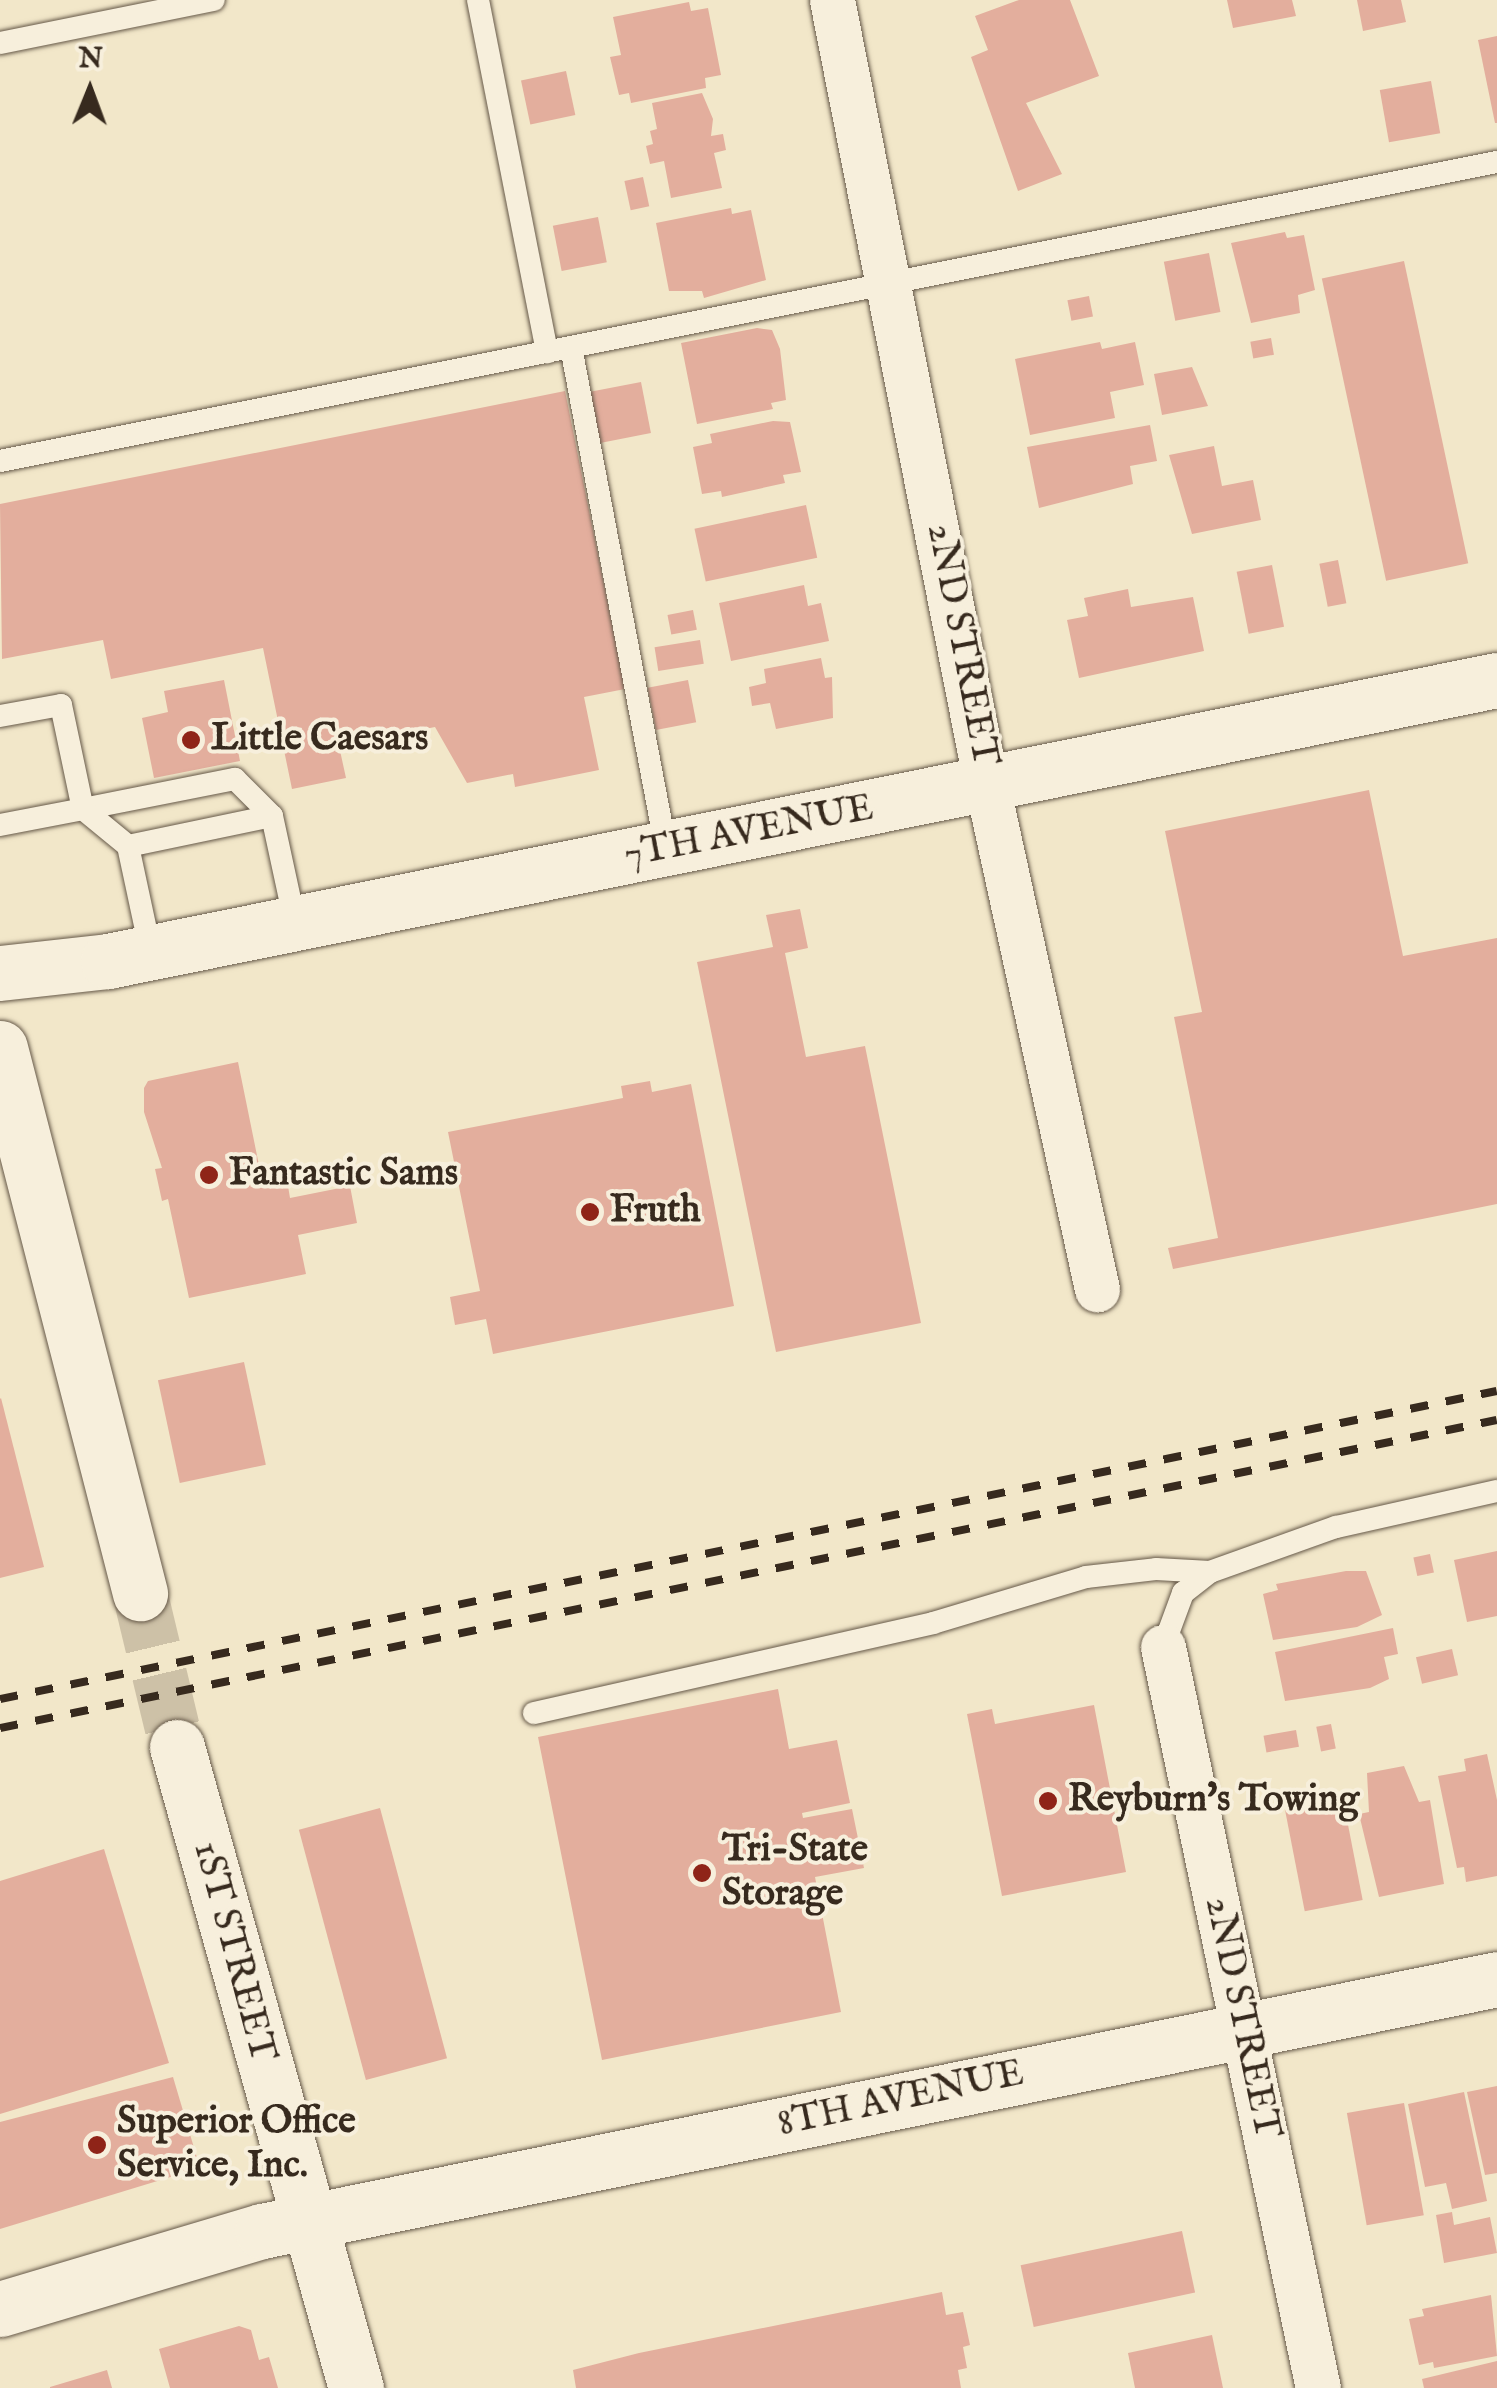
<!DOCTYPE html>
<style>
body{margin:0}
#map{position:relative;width:1497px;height:2388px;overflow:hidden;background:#f2e7c9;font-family:"IM FELL English",serif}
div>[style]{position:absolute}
.building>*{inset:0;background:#e3ae9d;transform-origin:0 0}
.secondary-tunnel>*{height:55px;margin-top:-27.5px;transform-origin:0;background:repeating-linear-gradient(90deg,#cdc1a7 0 55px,transparent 0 83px)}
.roads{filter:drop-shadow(0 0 2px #665949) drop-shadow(0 0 2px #665949)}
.lane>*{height:22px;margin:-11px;padding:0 11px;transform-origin:11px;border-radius:11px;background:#f7efdc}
.street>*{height:45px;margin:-22.5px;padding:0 22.5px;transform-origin:22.5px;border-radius:22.5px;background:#f7efdc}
.secondary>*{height:55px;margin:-27.5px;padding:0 27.5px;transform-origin:27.5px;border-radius:27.5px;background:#f7efdc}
.rail>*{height:8px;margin-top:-4px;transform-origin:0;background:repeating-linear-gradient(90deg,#372a1e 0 18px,transparent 0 36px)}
.dots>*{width:28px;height:28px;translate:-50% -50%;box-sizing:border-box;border:5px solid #f7efdc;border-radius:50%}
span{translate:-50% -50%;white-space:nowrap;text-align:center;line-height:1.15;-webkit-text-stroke:8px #f7efdc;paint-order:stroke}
.street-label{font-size:38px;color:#372a1e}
.poi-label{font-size:38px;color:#372a1e;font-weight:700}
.left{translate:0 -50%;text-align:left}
.north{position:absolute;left:40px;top:40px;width:100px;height:100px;-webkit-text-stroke:8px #f7efdc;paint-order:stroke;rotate:1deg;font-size:28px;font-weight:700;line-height:40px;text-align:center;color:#372a1e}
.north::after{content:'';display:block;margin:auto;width:35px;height:45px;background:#372a1e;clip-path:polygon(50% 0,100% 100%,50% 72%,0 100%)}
</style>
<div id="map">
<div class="building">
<i style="clip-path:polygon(1019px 0,1070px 0,1099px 76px,1026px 103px,1062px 174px,1018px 191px,971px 57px,988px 50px,975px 16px)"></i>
<i style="clip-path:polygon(1227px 0,1292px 0,1296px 16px,1233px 28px)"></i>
<i style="clip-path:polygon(1357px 0,1401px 0,1406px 22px,1363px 31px)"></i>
<i style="clip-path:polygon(689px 2px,691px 11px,708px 8px,721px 75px,705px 78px,706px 88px,631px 103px,629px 93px,619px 95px,610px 57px,621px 55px,613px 17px)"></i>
<i style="clip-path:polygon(1497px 36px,1497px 123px,1495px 123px,1478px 40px)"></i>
<i style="left:566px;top:71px;width:45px;height:46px;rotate:78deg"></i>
<i style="left:1431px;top:81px;width:53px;height:52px;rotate:80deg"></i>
<i style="clip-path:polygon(702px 93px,713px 119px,711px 136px,723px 134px,726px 150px,714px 153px,722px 188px,671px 198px,664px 161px,650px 164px,646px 146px,653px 144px,650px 131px,657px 129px,652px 103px)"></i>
<i style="left:643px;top:177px;width:30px;height:19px;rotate:78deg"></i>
<i style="clip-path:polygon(731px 208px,732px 214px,751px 210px,766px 280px,704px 298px,702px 291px,669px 291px,656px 223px)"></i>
<i style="left:598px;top:217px;width:46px;height:46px;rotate:79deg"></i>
<i style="clip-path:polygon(1285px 232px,1287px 238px,1304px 235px,1315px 290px,1298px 295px,1300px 313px,1251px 323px,1231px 243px)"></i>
<i style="left:1209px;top:253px;width:60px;height:46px;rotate:79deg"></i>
<i style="left:1404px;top:261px;width:309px;height:84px;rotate:78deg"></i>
<i style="left:1089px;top:296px;width:21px;height:22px;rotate:79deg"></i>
<i style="clip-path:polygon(757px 328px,772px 330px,780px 349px,786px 400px,771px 403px,773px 409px,697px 424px,681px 343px)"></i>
<i style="left:1271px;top:338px;width:17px;height:21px;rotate:80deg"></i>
<i style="clip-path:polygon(1100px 342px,1102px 349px,1135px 342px,1144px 385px,1110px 392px,1115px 418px,1030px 435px,1015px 359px)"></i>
<i style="clip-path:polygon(1192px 367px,1208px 406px,1162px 415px,1154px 374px)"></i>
<i style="left:641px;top:382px;width:52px;height:53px;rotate:79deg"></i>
<i style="clip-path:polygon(565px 391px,625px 689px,584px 697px,599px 770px,515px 787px,513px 774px,467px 783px,435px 727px,339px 746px,346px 778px,292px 789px,263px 648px,111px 679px,103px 640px,2px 659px,0 504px)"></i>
<i style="clip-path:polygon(773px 421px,790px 422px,801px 472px,783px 475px,785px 483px,722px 497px,721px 491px,702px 494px,693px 447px,712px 443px,710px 434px)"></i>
<i style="clip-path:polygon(1150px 425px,1157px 461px,1130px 466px,1133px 484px,1039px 508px,1027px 447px)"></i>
<i style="clip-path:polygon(1214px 446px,1222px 486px,1253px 480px,1261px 520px,1192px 534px,1169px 455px)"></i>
<i style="left:806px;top:505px;width:54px;height:114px;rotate:78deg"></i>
<i style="left:1338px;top:560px;width:44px;height:19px;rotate:79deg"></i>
<i style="left:1272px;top:565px;width:63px;height:36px;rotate:79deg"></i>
<i style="clip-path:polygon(804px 585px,808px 606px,821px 603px,829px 641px,731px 661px,719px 603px)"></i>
<i style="clip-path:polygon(1128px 589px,1131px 607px,1193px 597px,1204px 651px,1079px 678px,1067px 620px,1088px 616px,1084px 598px)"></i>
<i style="left:693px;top:610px;width:20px;height:26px;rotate:79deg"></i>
<i style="left:700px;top:640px;width:24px;height:46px;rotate:81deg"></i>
<i style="clip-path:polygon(821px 658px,825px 678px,832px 677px,833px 718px,776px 729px,770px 703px,752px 706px,749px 687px,766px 683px,764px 669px)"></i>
<i style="clip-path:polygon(224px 680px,240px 761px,154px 778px,142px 718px,168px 712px,164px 691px)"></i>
<i style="left:688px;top:680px;width:43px;height:41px;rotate:79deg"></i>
<i style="clip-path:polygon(1369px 790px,1403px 956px,1497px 938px,1497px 1204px,1173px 1269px,1168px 1248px,1218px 1238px,1174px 1017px,1202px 1012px,1165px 831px)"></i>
<i style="clip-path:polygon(800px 909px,808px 948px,785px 953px,806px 1057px,865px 1046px,921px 1323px,776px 1352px,697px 962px,773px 947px,766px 915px)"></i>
<i style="clip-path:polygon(238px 1062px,263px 1185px,287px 1180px,290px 1198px,350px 1186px,357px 1223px,298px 1235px,306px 1274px,189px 1298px,168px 1199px,162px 1201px,155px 1169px,162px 1168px,144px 1112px,144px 1088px,148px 1081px)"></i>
<i style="clip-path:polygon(650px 1081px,652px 1092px,691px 1084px,734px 1306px,493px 1354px,486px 1319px,455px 1325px,450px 1297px,480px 1291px,448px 1132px,623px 1098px,621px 1086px)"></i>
<i style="left:244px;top:1362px;width:105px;height:88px;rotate:78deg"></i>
<i style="clip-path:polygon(1px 1398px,44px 1567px,0 1578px,0 1399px)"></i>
<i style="clip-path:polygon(1497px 1551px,1497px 1616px,1467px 1622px,1454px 1560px)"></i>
<i style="left:1430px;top:1554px;width:19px;height:17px;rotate:78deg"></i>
<i style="clip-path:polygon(1346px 1571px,1366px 1571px,1382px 1615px,1357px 1627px,1273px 1640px,1263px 1594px,1278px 1590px,1276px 1584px)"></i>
<i style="clip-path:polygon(1393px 1628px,1398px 1654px,1384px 1657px,1389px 1679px,1370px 1688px,1285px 1701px,1275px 1652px)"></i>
<i style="left:1452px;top:1649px;width:27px;height:37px;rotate:77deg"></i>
<i style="clip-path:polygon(778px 1689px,789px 1749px,837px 1740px,850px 1803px,802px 1813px,803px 1818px,852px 1809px,864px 1868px,815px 1877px,841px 2012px,602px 2060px,538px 1737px)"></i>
<i style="clip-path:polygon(1094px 1705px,1126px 1872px,1002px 1896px,967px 1714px,992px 1709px,995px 1724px)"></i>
<i style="left:1331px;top:1724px;width:25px;height:15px;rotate:79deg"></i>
<i style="left:1296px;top:1730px;width:17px;height:33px;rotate:80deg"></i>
<i style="clip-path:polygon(1487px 1754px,1497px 1800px,1497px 1876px,1466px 1882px,1464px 1867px,1457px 1868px,1438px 1776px,1466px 1771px,1464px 1759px)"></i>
<i style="clip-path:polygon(1404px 1766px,1419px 1802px,1430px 1800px,1444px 1884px,1379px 1897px,1359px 1814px,1369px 1812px,1367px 1773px)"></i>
<i style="left:1343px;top:1799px;width:103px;height:59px;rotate:79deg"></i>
<i style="left:380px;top:1808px;width:259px;height:84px;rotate:75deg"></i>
<i style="clip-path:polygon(104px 1849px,169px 2063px,0 2114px,0 1881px)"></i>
<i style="clip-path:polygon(173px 2077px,200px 2168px,0 2229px,0 2122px)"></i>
<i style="clip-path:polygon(1497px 2086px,1497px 2173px,1485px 2175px,1467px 2092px)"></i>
<i style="clip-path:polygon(1464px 2092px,1487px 2201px,1452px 2209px,1446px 2183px,1425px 2187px,1408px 2104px)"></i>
<i style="left:1404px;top:2103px;width:114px;height:58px;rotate:80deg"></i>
<i style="clip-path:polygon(1452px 2212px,1454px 2225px,1490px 2217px,1497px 2253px,1444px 2263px,1436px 2215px)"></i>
<i style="left:1182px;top:2231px;width:63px;height:165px;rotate:78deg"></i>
<i style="clip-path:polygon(942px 2292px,946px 2315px,963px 2312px,970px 2345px,963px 2347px,967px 2368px,958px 2370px,961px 2388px,576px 2388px,573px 2370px,639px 2353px)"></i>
<i style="clip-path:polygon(1491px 2295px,1497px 2356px,1434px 2368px,1433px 2362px,1419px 2365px,1409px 2319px,1424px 2316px,1422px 2309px)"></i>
<i style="clip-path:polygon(239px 2326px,251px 2330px,259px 2360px,269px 2357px,278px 2388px,170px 2388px,159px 2349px)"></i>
<i style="clip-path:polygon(1212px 2335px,1223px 2388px,1135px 2388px,1128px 2353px)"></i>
<i style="clip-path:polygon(1497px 2361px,1497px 2388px,1424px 2388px,1422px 2379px)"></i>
<i style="clip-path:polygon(107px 2370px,112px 2388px,50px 2388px,50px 2387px)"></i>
</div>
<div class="secondary-tunnel">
<i style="left:140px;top:1593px;width:158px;rotate:76.5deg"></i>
</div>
<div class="roads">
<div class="lane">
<i style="left:478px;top:0;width:359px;rotate:78.9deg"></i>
<i style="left:0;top:43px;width:218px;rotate:-11.4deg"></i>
<i style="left:571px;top:347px;width:511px;rotate:79.28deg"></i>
<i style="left:0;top:461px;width:1527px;rotate:-11.3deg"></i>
<i style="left:0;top:716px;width:62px;rotate:-10.2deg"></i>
<i style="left:61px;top:705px;width:106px;rotate:78.1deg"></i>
<i style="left:83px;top:809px;width:155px;rotate:-11.2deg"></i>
<i style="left:235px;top:779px;width:52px;rotate:45deg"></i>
<i style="left:0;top:825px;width:85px;rotate:-10.9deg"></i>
<i style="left:83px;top:809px;width:58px;rotate:39.4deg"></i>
<i style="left:128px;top:846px;width:109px;rotate:77.9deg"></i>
<i style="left:128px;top:846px;width:147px;rotate:-11.8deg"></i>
<i style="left:272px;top:816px;width:108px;rotate:77.8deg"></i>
<i style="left:1163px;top:1647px;width:58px;rotate:-69.7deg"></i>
<i style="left:1183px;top:1593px;width:34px;rotate:-38deg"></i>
<i style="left:1210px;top:1572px;width:134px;rotate:-19.7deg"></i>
<i style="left:1336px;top:1527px;width:165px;rotate:-12.6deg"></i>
<i style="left:534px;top:1713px;width:409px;rotate:-12.7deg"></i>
<i style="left:933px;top:1623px;width:160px;rotate:-16.7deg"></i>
<i style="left:1086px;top:1577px;width:70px;rotate:-6.5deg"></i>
<i style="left:1156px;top:1569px;width:54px;rotate:3.2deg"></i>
</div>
<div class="street">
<i style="left:832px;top:0;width:767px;rotate:78.88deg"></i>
<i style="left:980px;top:753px;width:549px;rotate:77.69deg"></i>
<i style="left:1163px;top:1647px;width:757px;rotate:78.19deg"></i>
</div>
<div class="secondary">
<i style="left:0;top:973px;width:109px;rotate:-6.3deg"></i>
<i style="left:108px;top:961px;width:1417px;rotate:-11.44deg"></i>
<i style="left:0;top:1048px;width:563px;rotate:75.59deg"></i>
<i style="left:177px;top:1747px;width:666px;rotate:74.4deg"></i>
<i style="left:0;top:2309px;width:273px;rotate:-16.6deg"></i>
<i style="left:262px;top:2231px;width:1260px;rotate:-11.53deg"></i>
</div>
</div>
<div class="rail">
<i style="left:0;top:1699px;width:1528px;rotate:-11.63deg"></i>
<i style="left:0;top:1728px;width:1528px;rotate:-11.63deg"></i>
</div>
<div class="dots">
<i style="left:191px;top:740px;background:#8f2418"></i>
<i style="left:209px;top:1175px;background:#8f2418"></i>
<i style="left:590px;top:1212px;background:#8f2418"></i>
<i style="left:1048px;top:1801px;background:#8f2418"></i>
<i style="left:702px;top:1873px;background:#8f2418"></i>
<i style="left:97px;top:2145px;background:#8f2418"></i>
</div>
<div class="street-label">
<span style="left:961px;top:645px;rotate:79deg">2ND STREET</span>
<span style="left:749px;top:833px;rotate:-11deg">7TH AVENUE</span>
<span style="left:233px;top:1952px;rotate:75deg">1ST STREET</span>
<span style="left:1241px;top:2018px;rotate:78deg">2ND STREET</span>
<span style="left:901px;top:2100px;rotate:-12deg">8TH AVENUE</span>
</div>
<div class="poi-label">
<span class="left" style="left:211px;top:740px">Little Caesars</span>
<span class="left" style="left:229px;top:1175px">Fantastic Sams</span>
<span class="left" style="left:610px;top:1212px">Fruth</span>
<span class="left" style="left:1068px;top:1801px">Reyburn's Towing</span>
<span class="left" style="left:722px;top:1873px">Tri-State<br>Storage</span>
<span class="left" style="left:117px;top:2145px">Superior Office<br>Service, Inc.</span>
</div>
<div class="north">N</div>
</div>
